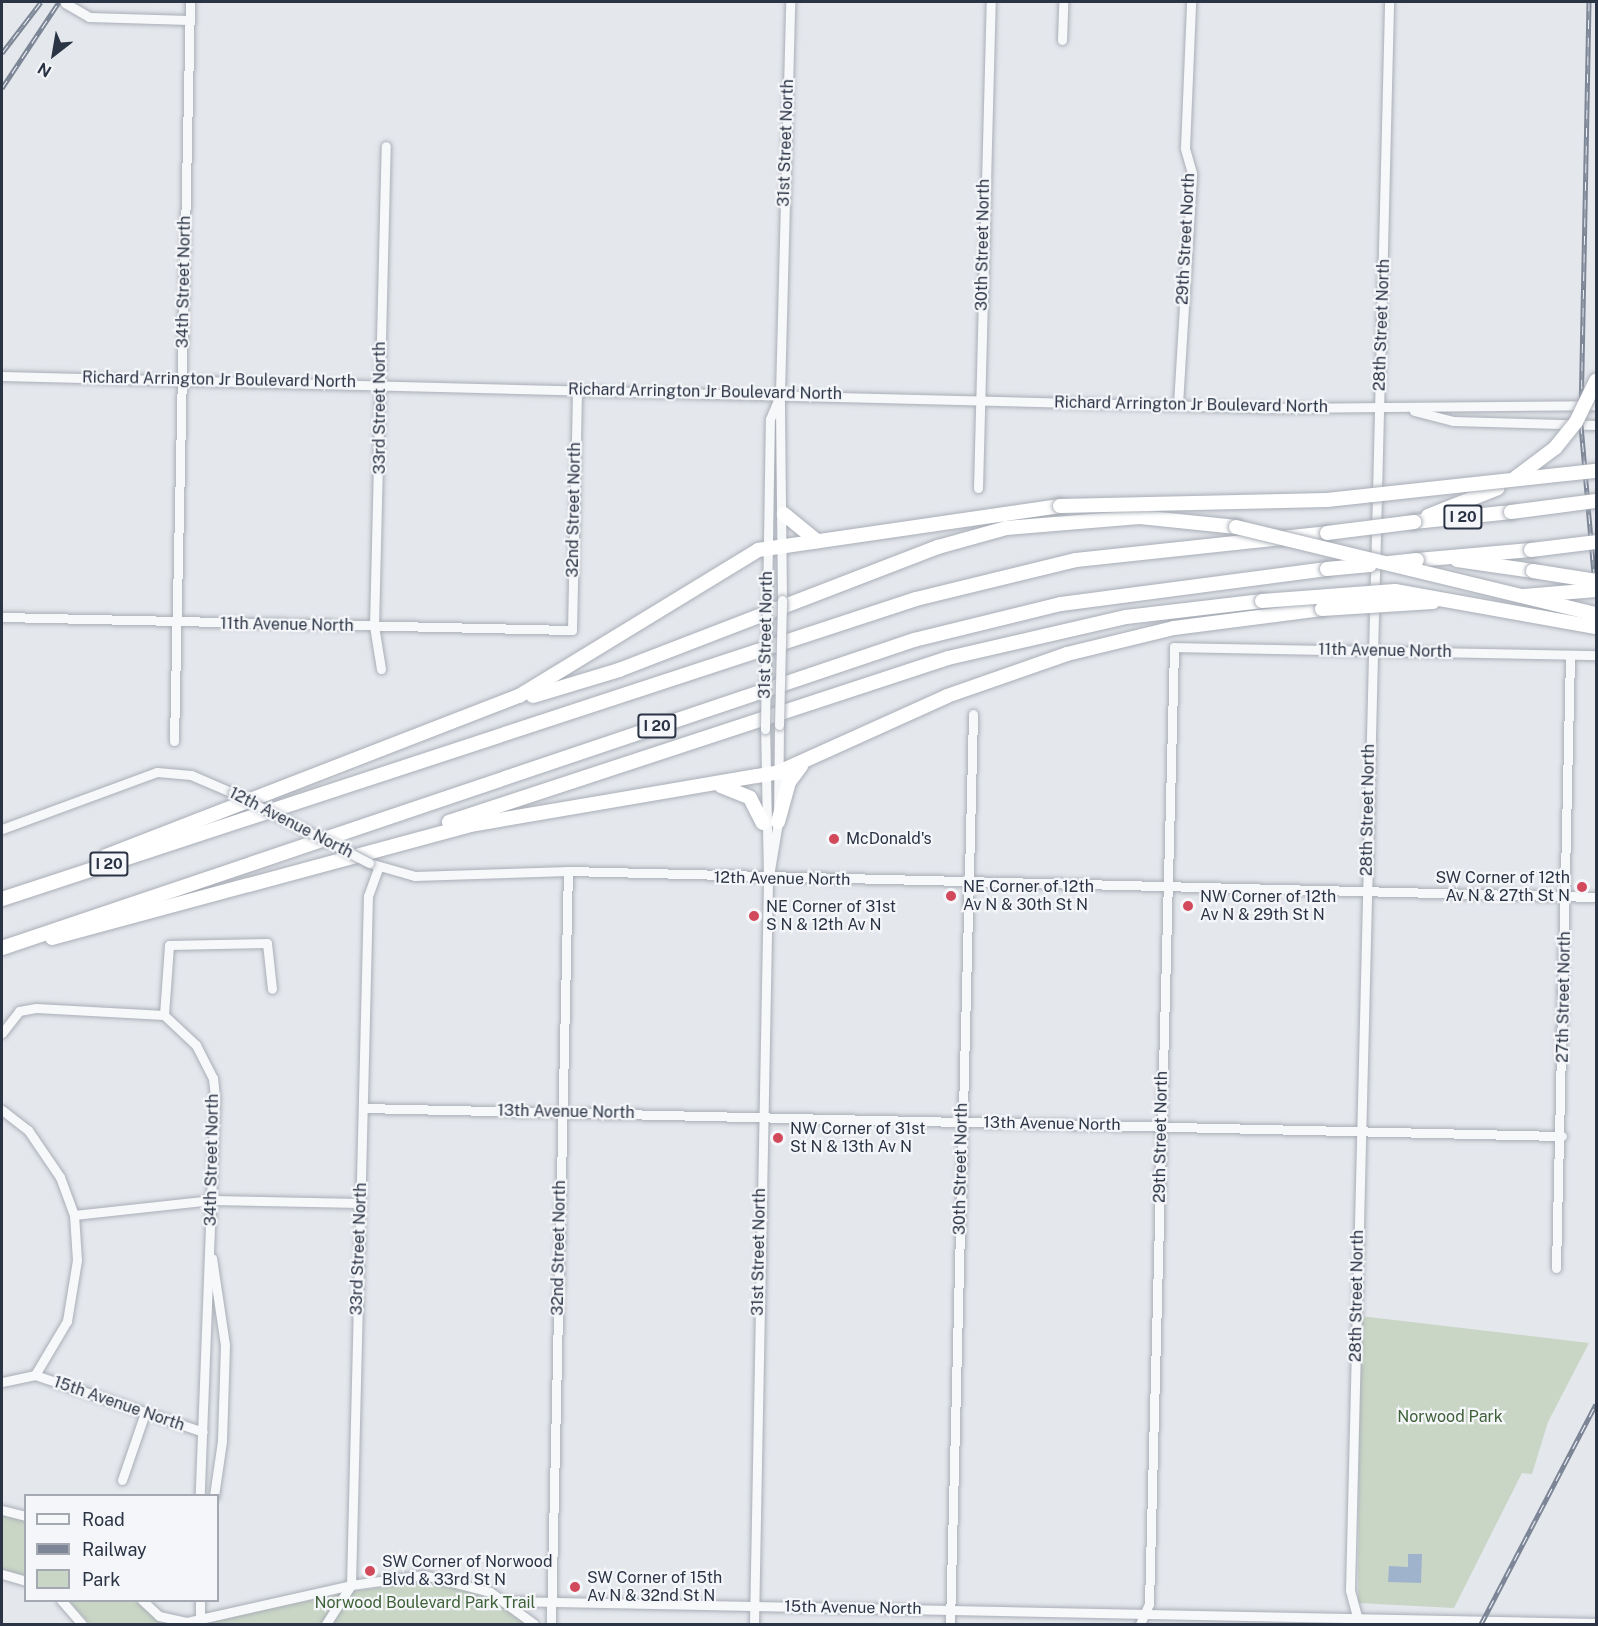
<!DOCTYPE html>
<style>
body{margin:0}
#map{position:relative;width:1598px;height:1626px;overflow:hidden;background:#e4e7ec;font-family:"Public Sans",sans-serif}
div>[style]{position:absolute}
.green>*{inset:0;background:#c9d6c5}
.water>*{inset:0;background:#9fb4cc}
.roads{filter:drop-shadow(0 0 2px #a9aeb7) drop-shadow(0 0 2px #a9aeb7)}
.minor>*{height:9px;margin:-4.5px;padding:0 4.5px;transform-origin:4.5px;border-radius:4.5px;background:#f7f8fa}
.highway>*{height:14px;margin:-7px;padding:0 7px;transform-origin:7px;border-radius:7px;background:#fff}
.rail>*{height:5px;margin-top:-2.5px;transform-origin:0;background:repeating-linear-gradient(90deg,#f4f6f9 0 9px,#7d8696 0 18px);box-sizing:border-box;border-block:2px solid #7d8696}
.bridges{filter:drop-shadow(0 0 2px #a9aeb7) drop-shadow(0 0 2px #a9aeb7)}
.minor-bridge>*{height:9px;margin:-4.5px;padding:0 4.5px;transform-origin:4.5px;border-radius:4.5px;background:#f7f8fa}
.highway-bridge>*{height:14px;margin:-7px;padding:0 7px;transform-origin:7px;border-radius:7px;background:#fff}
.dots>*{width:16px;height:16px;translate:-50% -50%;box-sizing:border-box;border:3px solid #f4f6f9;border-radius:50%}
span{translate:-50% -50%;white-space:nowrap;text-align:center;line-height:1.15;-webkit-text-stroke:4.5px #f4f6f9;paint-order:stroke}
.shield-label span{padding:2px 4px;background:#f4f6f9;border:2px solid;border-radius:4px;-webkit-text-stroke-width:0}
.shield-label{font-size:15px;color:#2b3445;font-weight:700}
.street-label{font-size:16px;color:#2b3445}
.poi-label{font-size:16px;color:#2b3445}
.left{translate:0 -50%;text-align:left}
.right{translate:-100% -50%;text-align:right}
.park-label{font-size:16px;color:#3f6138}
.frame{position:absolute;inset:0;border:3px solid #2b3445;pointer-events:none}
.legend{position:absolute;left:24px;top:1494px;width:195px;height:108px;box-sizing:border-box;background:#f4f6f9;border:2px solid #a4a8b1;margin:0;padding:8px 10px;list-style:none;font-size:18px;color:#2b3445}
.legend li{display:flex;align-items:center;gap:12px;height:30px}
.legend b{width:30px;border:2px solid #a4a8b1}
.north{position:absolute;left:24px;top:24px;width:60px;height:60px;-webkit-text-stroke:4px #f4f6f9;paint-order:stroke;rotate:211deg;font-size:16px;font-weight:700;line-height:24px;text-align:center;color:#2b3445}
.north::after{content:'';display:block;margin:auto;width:21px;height:27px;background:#2b3445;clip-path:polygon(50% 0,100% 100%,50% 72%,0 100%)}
</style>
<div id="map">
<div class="green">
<i style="clip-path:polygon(1360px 1316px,1589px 1343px,1548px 1422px,1532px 1474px,1522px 1473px,1454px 1608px,1358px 1603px)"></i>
<i style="clip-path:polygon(2px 1514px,25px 1520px,25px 1577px,2px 1571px)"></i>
<i style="clip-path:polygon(433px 1581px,484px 1594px,528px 1624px,195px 1624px,355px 1591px)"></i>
<i style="clip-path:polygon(69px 1601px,136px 1601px,158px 1620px,175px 1624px,90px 1624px)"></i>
</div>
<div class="water">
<i style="clip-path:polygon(1408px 1554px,1422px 1554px,1421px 1583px,1388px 1582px,1389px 1566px,1408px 1567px)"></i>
</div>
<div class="roads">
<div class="minor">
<i style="left:65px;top:3px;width:28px;rotate:30deg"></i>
<i style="left:89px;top:17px;width:100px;rotate:1.7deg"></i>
<i style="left:1062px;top:40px;width:38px;rotate:-88deg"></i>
<i style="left:2px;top:376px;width:1274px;rotate:1.44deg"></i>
<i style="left:1276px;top:408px;width:320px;rotate:-0.5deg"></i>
<i style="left:1178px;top:404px;width:231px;rotate:-86.5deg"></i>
<i style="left:1192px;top:173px;width:26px;rotate:-106deg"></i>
<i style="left:1185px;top:148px;width:146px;rotate:-87.6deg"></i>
<i style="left:1414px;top:411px;width:40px;rotate:14.4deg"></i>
<i style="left:1453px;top:421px;width:143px;rotate:1.6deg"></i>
<i style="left:978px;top:488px;width:486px;rotate:-88.5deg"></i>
<i style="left:782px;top:600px;width:207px;rotate:-90.6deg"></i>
<i style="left:780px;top:393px;width:391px;rotate:-88.5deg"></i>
<i style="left:767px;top:604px;width:185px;rotate:-89.1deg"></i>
<i style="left:770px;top:419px;width:26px;rotate:-67deg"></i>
<i style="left:2px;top:617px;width:570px;rotate:1.31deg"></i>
<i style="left:572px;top:630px;width:241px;rotate:-88.8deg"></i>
<i style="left:381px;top:669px;width:44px;rotate:-99.2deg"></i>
<i style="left:374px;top:626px;width:480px;rotate:-88.6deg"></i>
<i style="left:174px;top:741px;width:739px;rotate:-88.76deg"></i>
<i style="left:2px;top:829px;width:165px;rotate:-20.2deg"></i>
<i style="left:157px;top:772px;width:34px;rotate:5deg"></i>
<i style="left:191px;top:775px;width:46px;rotate:23.2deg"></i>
<i style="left:369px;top:863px;width:48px;rotate:15.8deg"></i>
<i style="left:415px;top:876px;width:153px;rotate:-1.9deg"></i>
<i style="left:568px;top:871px;width:1028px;rotate:1.45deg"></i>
<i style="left:769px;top:876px;width:55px;rotate:-80.5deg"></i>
<i style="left:778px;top:822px;width:97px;rotate:-89.4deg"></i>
<i style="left:164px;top:1015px;width:44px;rotate:43.2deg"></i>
<i style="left:196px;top:1045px;width:37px;rotate:63deg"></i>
<i style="left:213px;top:1078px;width:19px;rotate:84deg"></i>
<i style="left:215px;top:1097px;width:399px;rotate:92.2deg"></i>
<i style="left:164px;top:1015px;width:70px;rotate:-85.9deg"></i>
<i style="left:169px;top:945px;width:98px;rotate:-1.2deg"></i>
<i style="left:267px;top:943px;width:46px;rotate:83.8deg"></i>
<i style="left:2px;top:1033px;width:28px;rotate:-52deg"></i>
<i style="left:19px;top:1011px;width:17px;rotate:-10deg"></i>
<i style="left:36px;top:1008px;width:128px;rotate:3.1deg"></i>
<i style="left:363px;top:1108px;width:1199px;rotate:1.34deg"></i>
<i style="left:2px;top:1110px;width:33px;rotate:38deg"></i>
<i style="left:28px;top:1130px;width:57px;rotate:55.8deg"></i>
<i style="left:60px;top:1177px;width:40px;rotate:69.8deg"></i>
<i style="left:74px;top:1215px;width:45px;rotate:86.2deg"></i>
<i style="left:77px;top:1260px;width:62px;rotate:99.3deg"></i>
<i style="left:67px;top:1321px;width:63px;rotate:120.7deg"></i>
<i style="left:35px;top:1375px;width:34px;rotate:168deg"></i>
<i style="left:74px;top:1215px;width:139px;rotate:-6.2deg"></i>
<i style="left:212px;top:1200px;width:148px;rotate:1.2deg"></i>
<i style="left:212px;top:1258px;width:88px;rotate:81.5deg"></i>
<i style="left:225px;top:1345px;width:96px;rotate:91.8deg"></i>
<i style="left:222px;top:1441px;width:56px;rotate:98.3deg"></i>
<i style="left:1556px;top:1268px;width:613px;rotate:-88.69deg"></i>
<i style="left:35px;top:1375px;width:177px;rotate:18.7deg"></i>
<i style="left:122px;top:1480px;width:71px;rotate:-71.1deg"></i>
<i style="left:2px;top:1510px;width:25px;rotate:14deg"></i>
<i style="left:2px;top:1574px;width:25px;rotate:16deg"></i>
<i style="left:61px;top:1600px;width:32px;rotate:49deg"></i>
<i style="left:142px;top:1600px;width:23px;rotate:43deg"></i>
<i style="left:159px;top:1616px;width:29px;rotate:12deg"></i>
<i style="left:187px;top:1622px;width:168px;rotate:-12.7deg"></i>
<i style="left:351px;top:1585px;width:74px;rotate:-7.8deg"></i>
<i style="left:424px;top:1575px;width:68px;rotate:14.4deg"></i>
<i style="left:490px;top:1592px;width:54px;rotate:36deg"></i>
<i style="left:506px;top:1601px;width:1090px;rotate:1.16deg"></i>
<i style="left:200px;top:1620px;width:20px;rotate:-90deg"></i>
<i style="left:326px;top:1624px;width:46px;rotate:-57.3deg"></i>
<i style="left:351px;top:1585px;width:689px;rotate:-88.59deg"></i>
<i style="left:368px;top:896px;width:30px;rotate:-70deg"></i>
<i style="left:551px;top:1624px;width:753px;rotate:-88.71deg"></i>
<i style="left:754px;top:1624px;width:745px;rotate:-88.92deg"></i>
<i style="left:768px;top:879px;width:150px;rotate:-91.1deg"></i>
<i style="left:950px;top:1624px;width:910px;rotate:-88.55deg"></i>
<i style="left:1140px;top:1624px;width:22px;rotate:-66deg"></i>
<i style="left:1149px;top:1604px;width:957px;rotate:-88.5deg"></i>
<i style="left:1174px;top:647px;width:422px;rotate:1.1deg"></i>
<i style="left:1359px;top:1624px;width:35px;rotate:-105deg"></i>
<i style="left:1350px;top:1590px;width:1588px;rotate:-88.59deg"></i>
</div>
<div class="highway">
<i style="left:784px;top:514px;width:43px;rotate:39.3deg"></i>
<i style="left:1428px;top:516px;width:75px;rotate:-21.8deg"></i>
<i style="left:1414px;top:522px;width:98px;rotate:-5.9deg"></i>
<i style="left:1417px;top:560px;width:114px;rotate:-5deg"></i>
<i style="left:1457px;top:560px;width:77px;rotate:8.2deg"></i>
<i style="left:533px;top:696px;width:90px;rotate:-16.8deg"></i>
<i style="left:619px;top:670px;width:342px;rotate:-21.1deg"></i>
<i style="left:938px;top:547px;width:71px;rotate:-15.6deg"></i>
<i style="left:1006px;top:528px;width:134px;rotate:-4.7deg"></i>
<i style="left:1140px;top:517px;width:97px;rotate:5.9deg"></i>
<i style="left:721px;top:786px;width:31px;rotate:22deg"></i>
<i style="left:750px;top:798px;width:28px;rotate:63deg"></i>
<i style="left:449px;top:822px;width:525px;rotate:-18.19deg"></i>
<i style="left:948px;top:658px;width:183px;rotate:-13deg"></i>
<i style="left:1126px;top:617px;width:137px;rotate:-6.7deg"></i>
<i style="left:778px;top:822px;width:41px;rotate:-74.6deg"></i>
<i style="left:789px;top:782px;width:20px;rotate:-53deg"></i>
<i style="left:106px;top:856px;width:443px;rotate:-21.2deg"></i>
<i style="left:519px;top:696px;width:280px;rotate:-31.4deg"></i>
<i style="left:758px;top:550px;width:305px;rotate:-8.3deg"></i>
<i style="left:2px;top:899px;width:962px;rotate:-18.17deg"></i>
<i style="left:916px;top:599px;width:165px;rotate:-13.7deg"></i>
<i style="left:1076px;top:560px;width:252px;rotate:-6.1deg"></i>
<i style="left:52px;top:938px;width:433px;rotate:-15.1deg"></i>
<i style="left:470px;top:825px;width:314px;rotate:-9.7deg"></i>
<i style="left:779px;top:772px;width:184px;rotate:-24.3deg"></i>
<i style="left:947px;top:696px;width:127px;rotate:-19.3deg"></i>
<i style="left:1067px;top:654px;width:110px;rotate:-13.7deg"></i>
<i style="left:1174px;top:628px;width:149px;rotate:-7.3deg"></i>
<i style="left:2px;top:948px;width:963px;rotate:-18.66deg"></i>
<i style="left:914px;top:640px;width:151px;rotate:-13.8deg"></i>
<i style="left:1061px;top:604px;width:268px;rotate:-7.5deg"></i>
</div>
</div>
<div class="rail">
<i style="left:1589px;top:2px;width:423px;rotate:91.1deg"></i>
<i style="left:1581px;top:425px;width:172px;rotate:85deg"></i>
<i style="left:2px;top:53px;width:64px;rotate:-52.6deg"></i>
<i style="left:2px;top:88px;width:103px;rotate:-56.5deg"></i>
<i style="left:1481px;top:1624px;width:248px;rotate:-62.4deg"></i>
</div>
<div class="bridges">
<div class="minor-bridge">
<i style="left:779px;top:725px;width:125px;rotate:-88.6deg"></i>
<i style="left:765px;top:729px;width:125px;rotate:-89.1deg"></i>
<i style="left:233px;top:793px;width:153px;rotate:27.2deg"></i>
</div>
<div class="highway-bridge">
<i style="left:1515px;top:478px;width:50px;rotate:-36.9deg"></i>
<i style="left:1555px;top:448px;width:33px;rotate:-51deg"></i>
<i style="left:1576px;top:422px;width:46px;rotate:-64deg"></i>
<i style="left:1060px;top:506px;width:267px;rotate:-1.3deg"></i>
<i style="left:1327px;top:500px;width:271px;rotate:-6.2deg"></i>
<i style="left:1511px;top:512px;width:86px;rotate:-7.4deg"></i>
<i style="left:1236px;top:527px;width:370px;rotate:13.6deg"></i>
<i style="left:1327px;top:533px;width:88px;rotate:-7.2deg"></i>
<i style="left:1531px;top:550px;width:65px;rotate:-7deg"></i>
<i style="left:1389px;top:563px;width:28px;rotate:-6deg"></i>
<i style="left:1327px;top:569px;width:43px;rotate:-5.3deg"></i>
<i style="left:1533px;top:571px;width:64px;rotate:9deg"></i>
<i style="left:1524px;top:596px;width:72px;rotate:-4.8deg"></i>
<i style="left:1262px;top:601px;width:133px;rotate:-4.3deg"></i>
<i style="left:1395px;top:591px;width:204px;rotate:10.2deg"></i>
<i style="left:1322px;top:609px;width:111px;rotate:-3.6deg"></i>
</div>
</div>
<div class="dots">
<i style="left:834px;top:839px;background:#d1495b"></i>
<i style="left:1582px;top:887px;background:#d1495b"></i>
<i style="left:951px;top:896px;background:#d1495b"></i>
<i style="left:1188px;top:906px;background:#d1495b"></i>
<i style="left:754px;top:916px;background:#d1495b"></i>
<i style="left:778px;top:1138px;background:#d1495b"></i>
<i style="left:370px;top:1571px;background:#d1495b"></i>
<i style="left:575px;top:1587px;background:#d1495b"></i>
</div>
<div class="shield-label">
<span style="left:1463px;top:517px">I 20</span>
<span style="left:657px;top:726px">I 20</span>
<span style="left:109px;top:864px">I 20</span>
</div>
<div class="street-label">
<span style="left:786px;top:143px;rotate:-88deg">31st Street North</span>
<span style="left:1186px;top:239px;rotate:-87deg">29th Street North</span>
<span style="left:983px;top:245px;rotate:-89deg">30th Street North</span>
<span style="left:184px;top:282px;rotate:-89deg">34th Street North</span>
<span style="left:1382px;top:325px;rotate:-88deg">28th Street North</span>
<span style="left:219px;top:380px;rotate:1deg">Richard Arrington Jr Boulevard North</span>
<span style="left:705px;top:392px;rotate:1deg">Richard Arrington Jr Boulevard North</span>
<span style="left:1191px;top:405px;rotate:1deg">Richard Arrington Jr Boulevard North</span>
<span style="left:380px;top:408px;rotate:-90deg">33rd Street North</span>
<span style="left:574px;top:510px;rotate:-89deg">32nd Street North</span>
<span style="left:287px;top:625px;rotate:1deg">11th Avenue North</span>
<span style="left:766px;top:635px;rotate:-89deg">31st Street North</span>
<span style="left:1385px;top:651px;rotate:1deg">11th Avenue North</span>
<span style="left:1368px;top:810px;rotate:-89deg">28th Street North</span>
<span style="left:291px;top:823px;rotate:27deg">12th Avenue North</span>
<span style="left:782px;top:879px;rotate:1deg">12th Avenue North</span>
<span style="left:1564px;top:997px;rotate:-89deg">27th Street North</span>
<span style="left:566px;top:1112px;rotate:1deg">13th Avenue North</span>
<span style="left:1052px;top:1124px;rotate:1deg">13th Avenue North</span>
<span style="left:1161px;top:1137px;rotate:-89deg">29th Street North</span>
<span style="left:212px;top:1160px;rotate:-89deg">34th Street North</span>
<span style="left:961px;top:1169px;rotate:-89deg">30th Street North</span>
<span style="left:559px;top:1248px;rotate:-89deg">32nd Street North</span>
<span style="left:359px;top:1249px;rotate:-88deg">33rd Street North</span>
<span style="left:759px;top:1252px;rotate:-89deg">31st Street North</span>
<span style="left:1357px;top:1296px;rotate:-89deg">28th Street North</span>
<span style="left:119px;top:1404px;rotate:19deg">15th Avenue North</span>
<span style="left:853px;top:1608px;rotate:1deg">15th Avenue North</span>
</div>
<div class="poi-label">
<span class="left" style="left:846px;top:839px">McDonald's</span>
<span class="right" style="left:1570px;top:887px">SW Corner of 12th<br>Av N &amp; 27th St N</span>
<span class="left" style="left:963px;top:896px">NE Corner of 12th<br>Av N &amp; 30th St N</span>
<span class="left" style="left:1200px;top:906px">NW Corner of 12th<br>Av N &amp; 29th St N</span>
<span class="left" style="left:766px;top:916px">NE Corner of 31st<br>S N &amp; 12th Av N</span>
<span class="left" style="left:790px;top:1138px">NW Corner of 31st<br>St N &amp; 13th Av N</span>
<span class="left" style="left:382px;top:1571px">SW Corner of Norwood<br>Blvd &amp; 33rd St N</span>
<span class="left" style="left:587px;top:1587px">SW Corner of 15th<br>Av N &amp; 32nd St N</span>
</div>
<div class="park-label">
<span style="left:1450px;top:1417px">Norwood Park</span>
<span style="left:425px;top:1603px">Norwood Boulevard Park Trail</span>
</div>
<div class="frame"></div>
<ul class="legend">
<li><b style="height:8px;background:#f7f8fa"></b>Road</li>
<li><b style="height:8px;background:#7d8696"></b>Railway</li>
<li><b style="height:16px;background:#c9d6c5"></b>Park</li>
</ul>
<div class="north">N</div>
</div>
